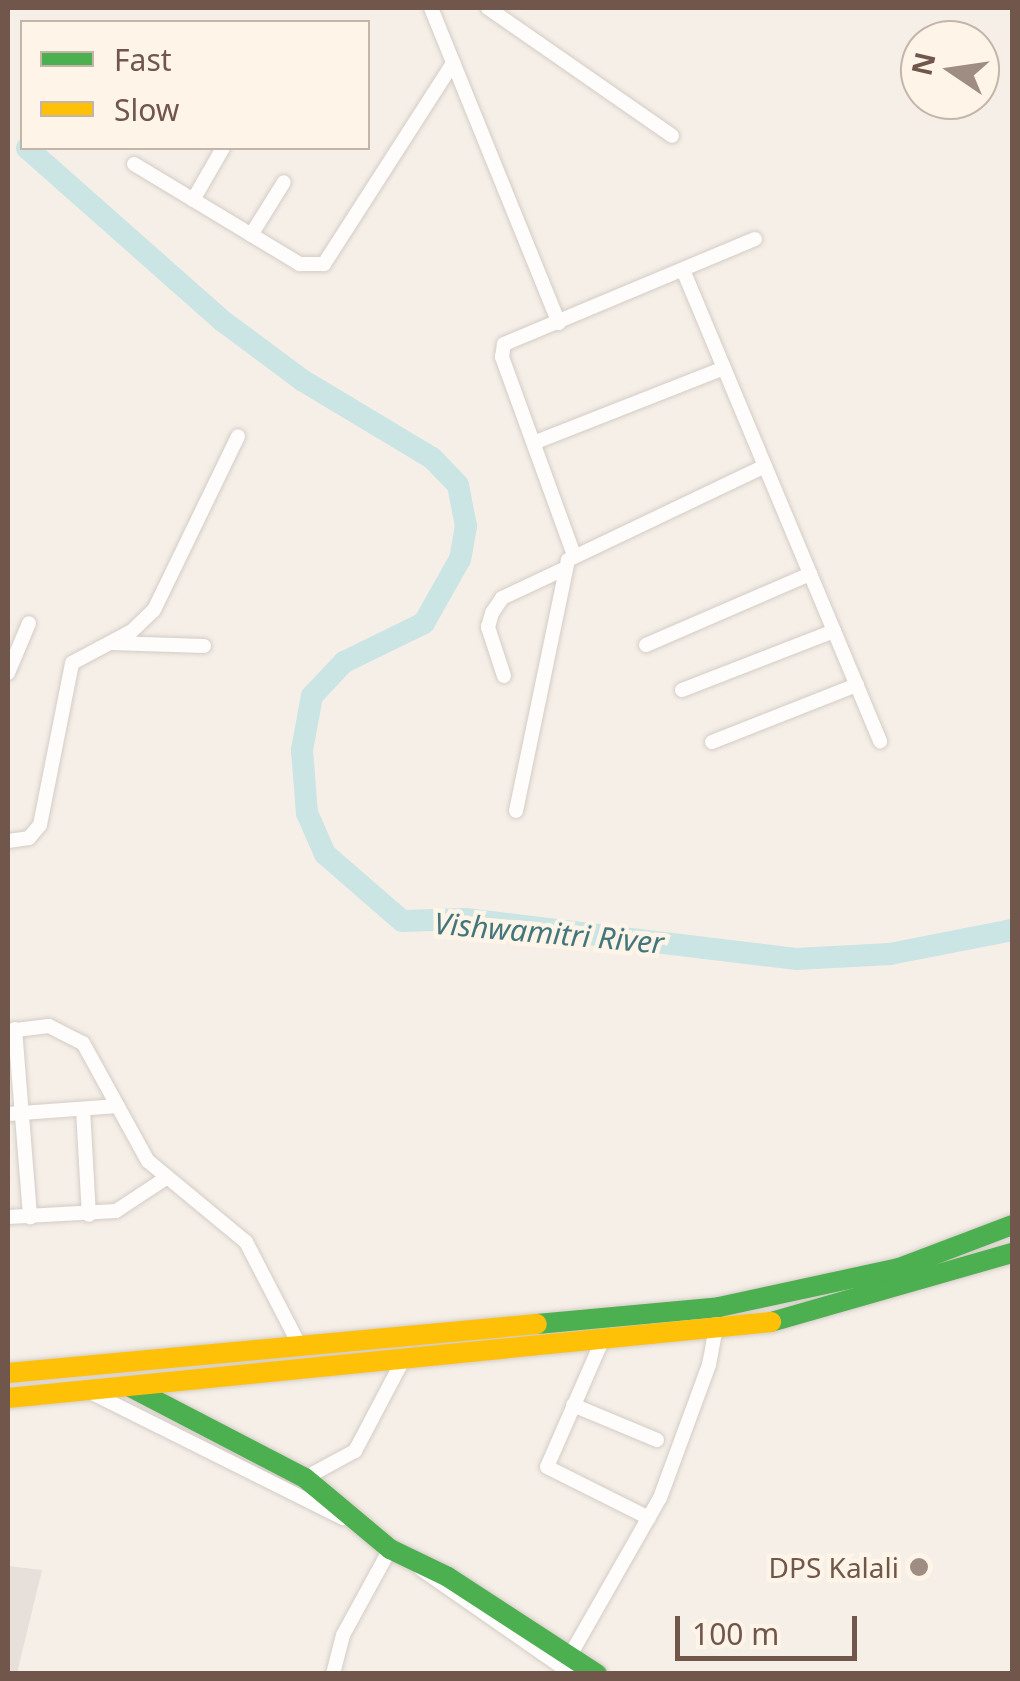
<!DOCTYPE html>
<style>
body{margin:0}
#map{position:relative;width:1020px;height:1681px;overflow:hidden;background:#f5efe8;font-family:"Noto Sans",sans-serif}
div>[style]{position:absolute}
.industrial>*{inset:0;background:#e7dfd9}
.river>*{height:22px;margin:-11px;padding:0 11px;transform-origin:11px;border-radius:11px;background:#cbe4e4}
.roads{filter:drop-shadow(0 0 2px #d4ccc6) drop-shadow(0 0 2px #d4ccc6)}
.street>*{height:14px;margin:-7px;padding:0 7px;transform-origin:7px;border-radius:7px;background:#fefdfc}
.fast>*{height:20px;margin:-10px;padding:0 10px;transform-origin:10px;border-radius:10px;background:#4caf50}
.slow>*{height:20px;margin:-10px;padding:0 10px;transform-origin:10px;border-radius:10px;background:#ffc107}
.dots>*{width:28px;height:28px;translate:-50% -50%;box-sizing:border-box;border:5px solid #fef4e8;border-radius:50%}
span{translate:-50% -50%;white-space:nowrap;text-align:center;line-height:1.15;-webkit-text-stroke:9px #fef4e8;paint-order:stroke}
.poi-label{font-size:28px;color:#70564b}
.right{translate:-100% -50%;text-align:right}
.water-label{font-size:30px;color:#43767b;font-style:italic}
.frame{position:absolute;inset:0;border:10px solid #70564b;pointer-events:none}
.legend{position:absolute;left:20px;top:20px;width:350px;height:130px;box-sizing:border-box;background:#fef4e8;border:2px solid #c5b5a9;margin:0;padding:12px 18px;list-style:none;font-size:30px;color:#70564b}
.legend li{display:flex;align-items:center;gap:20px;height:50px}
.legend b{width:50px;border:2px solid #c5b5a9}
.north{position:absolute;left:900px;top:20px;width:100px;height:100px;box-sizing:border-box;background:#fef4e8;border:2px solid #c5b5a9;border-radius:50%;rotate:283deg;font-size:28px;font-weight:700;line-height:40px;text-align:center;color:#70564b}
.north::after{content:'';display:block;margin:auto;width:35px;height:45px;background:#9f8c82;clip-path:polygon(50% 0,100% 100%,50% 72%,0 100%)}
.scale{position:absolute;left:675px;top:1616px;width:182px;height:45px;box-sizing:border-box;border:5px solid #70564b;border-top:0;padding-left:12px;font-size:30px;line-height:35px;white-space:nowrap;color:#70564b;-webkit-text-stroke:8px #fef4e8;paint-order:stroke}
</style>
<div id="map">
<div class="industrial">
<i style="clip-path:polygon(8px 1566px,42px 1570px,17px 1673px,8px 1673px)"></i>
</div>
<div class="river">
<i style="left:27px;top:148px;width:263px;rotate:41.5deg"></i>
<i style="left:224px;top:322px;width:97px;rotate:36.6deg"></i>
<i style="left:302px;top:380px;width:152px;rotate:31deg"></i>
<i style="left:432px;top:458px;width:37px;rotate:46deg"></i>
<i style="left:458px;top:485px;width:42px;rotate:79deg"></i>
<i style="left:466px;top:526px;width:34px;rotate:100deg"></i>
<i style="left:460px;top:559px;width:73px;rotate:119.4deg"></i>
<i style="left:424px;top:623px;width:89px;rotate:154deg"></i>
<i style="left:344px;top:662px;width:47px;rotate:133.3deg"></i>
<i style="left:312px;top:696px;width:55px;rotate:100.5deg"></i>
<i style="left:302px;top:750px;width:63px;rotate:85.5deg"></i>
<i style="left:307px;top:813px;width:45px;rotate:66.3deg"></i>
<i style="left:325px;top:854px;width:102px;rotate:41deg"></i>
<i style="left:402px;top:921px;width:64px;rotate:-1.8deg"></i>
<i style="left:466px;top:919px;width:332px;rotate:6.9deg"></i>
<i style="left:796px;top:959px;width:94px;rotate:-3deg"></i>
<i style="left:890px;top:954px;width:124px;rotate:-11.1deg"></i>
</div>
<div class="roads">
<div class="street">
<i style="left:431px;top:8px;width:340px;rotate:67.9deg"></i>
<i style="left:488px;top:8px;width:224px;rotate:34.8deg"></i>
<i style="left:134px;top:164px;width:194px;rotate:31.1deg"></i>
<i style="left:300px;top:264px;width:24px"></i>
<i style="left:324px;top:264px;width:239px;rotate:-57.3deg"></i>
<i style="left:193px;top:200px;width:60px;rotate:-60deg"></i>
<i style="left:251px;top:235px;width:62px;rotate:-58.1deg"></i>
<i style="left:683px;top:270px;width:511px;rotate:67.3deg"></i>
<i style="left:536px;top:442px;width:202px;rotate:-21.5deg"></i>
<i style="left:574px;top:555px;width:211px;rotate:-110deg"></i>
<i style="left:502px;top:357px;width:13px;rotate:-81deg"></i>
<i style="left:504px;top:344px;width:272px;rotate:-22.7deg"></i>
<i style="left:111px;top:643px;width:93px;rotate:1.8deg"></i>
<i style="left:646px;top:645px;width:179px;rotate:-23.4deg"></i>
<i style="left:8px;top:673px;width:54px;rotate:-67.2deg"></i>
<i style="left:504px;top:676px;width:52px;rotate:-108.1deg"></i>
<i style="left:488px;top:627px;width:15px;rotate:-74deg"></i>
<i style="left:492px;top:613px;width:18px;rotate:-56deg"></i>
<i style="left:502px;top:598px;width:68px;rotate:-25.1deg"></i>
<i style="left:682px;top:690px;width:163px;rotate:-21.2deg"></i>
<i style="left:712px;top:742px;width:156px;rotate:-21.5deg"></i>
<i style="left:516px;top:811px;width:256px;rotate:-78.3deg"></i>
<i style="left:568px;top:560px;width:218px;rotate:-25.5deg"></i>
<i style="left:8px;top:841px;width:21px;rotate:-8deg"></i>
<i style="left:29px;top:838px;width:17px;rotate:-50deg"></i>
<i style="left:40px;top:825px;width:165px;rotate:-78.8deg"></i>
<i style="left:72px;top:663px;width:68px;rotate:-28.1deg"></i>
<i style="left:132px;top:631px;width:30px;rotate:-44deg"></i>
<i style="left:154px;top:610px;width:193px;rotate:-64.2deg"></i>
<i style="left:15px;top:1029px;width:189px;rotate:85.4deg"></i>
<i style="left:8px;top:1031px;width:41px;rotate:-7deg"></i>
<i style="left:49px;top:1026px;width:38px;rotate:27deg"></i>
<i style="left:83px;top:1043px;width:135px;rotate:61.2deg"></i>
<i style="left:148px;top:1161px;width:127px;rotate:39.6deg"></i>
<i style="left:246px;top:1242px;width:119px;rotate:62.6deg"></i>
<i style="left:83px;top:1109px;width:106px;rotate:86.8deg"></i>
<i style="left:8px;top:1114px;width:110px;rotate:-4.2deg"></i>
<i style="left:8px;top:1217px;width:108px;rotate:-3.2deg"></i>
<i style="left:116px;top:1211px;width:60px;rotate:-33.4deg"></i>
<i style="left:602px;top:1341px;width:137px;rotate:113.6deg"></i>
<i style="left:547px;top:1467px;width:114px;rotate:26.6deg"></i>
<i style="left:90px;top:1392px;width:283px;rotate:26.5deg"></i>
<i style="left:573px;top:1405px;width:91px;rotate:22.6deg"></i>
<i style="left:305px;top:1478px;width:57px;rotate:-28.4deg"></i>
<i style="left:355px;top:1451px;width:107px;rotate:-62.2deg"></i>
<i style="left:421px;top:1569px;width:184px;rotate:34.8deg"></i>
<i style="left:564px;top:1666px;width:193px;rotate:-60.3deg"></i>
<i style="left:660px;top:1498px;width:142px;rotate:-69.8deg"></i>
<i style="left:709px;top:1365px;width:44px;rotate:-79.5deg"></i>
<i style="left:333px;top:1674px;width:40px;rotate:-75.6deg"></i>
<i style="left:343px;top:1635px;width:98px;rotate:-61.3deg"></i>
</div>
<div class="fast">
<i style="left:771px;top:1322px;width:251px;rotate:-16deg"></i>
<i style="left:537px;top:1324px;width:183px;rotate:-5.3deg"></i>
<i style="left:719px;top:1307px;width:184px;rotate:-12.2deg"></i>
<i style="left:899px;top:1268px;width:121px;rotate:-20.8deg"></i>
<i style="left:130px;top:1387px;width:197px;rotate:27.5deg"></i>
<i style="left:305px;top:1478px;width:111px;rotate:39.9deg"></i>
<i style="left:390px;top:1549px;width:64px;rotate:25.8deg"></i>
<i style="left:448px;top:1577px;width:178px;rotate:33.1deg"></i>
</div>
<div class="slow">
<i style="left:8px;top:1373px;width:531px;rotate:-5.29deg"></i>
<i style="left:8px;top:1398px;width:767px;rotate:-5.69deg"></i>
</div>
</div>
<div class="dots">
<i style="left:919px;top:1567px;background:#9f8c82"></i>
</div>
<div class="poi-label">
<span class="right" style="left:899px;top:1567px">DPS Kalali</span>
</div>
<div class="water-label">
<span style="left:549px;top:933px;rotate:5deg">Vishwamitri River</span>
</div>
<div class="frame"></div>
<ul class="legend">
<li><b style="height:12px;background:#4caf50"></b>Fast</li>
<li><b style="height:12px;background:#ffc107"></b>Slow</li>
</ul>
<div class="north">N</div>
<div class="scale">100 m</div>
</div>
